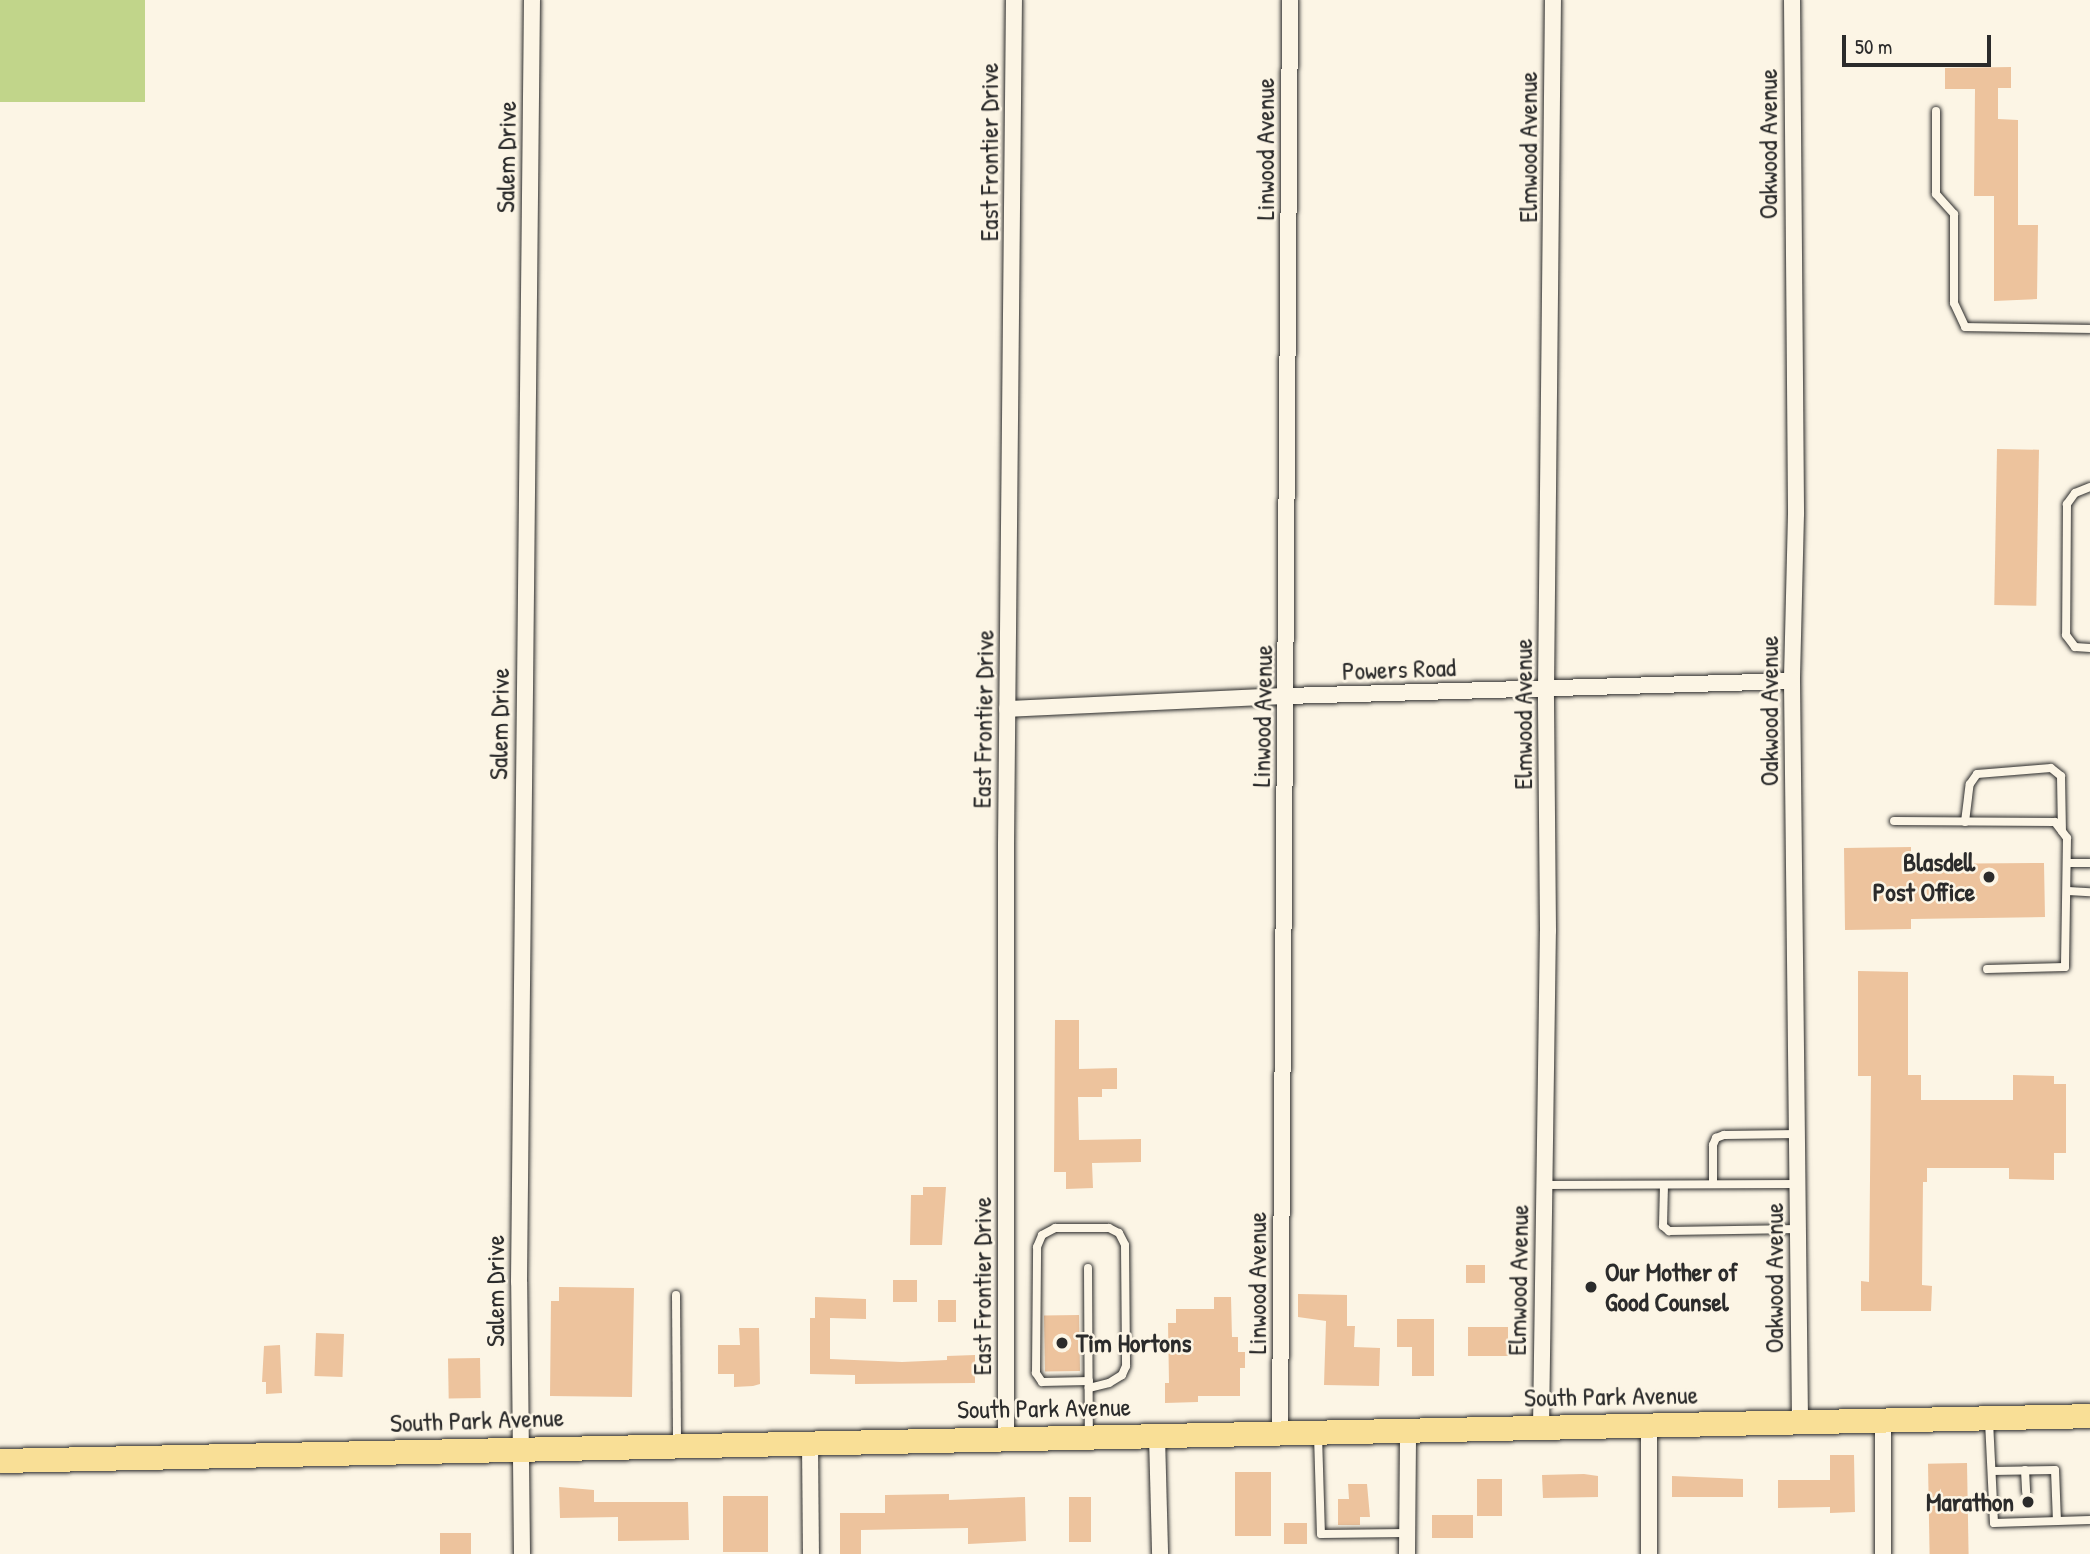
<!DOCTYPE html>
<style>
body{margin:0}
#map{position:relative;width:2090px;height:1554px;overflow:hidden;background:#fcf5e5;font-family:"Patrick Hand",sans-serif}
div>[style]{position:absolute}
.green>*{inset:0;background:#c1d58a;transform-origin:0 0}
.building>*{inset:0;background:#edc39d;transform-origin:0 0}
.roads{filter:drop-shadow(0 0 2px #2b2b2b) drop-shadow(0 0 2px #2b2b2b)}
.service>*{height:8px;margin:-4px;padding:0 4px;transform-origin:4px;border-radius:4px;background:#fcf5e5}
.minor>*{height:16px;margin:-8px;padding:0 8px;transform-origin:8px;border-radius:8px;background:#fcf5e5}
.primary>*{height:24px;margin:-12px;padding:0 12px;transform-origin:12px;border-radius:12px;background:#f9df96}
.dots>*{width:19px;height:19px;translate:-50% -50%;box-sizing:border-box;border:4px solid #fcf5e5;border-radius:50%}
span{translate:-50% -50%;white-space:nowrap;text-align:center;line-height:1.15;-webkit-text-stroke:5px #fcf5e5;paint-order:stroke}
.street-label{font-size:26px;color:#2b2b2b}
.poi-label{font-size:26px;color:#2b2b2b;font-weight:700}
.right{translate:-100% -50%;text-align:right}
.left{translate:0 -50%;text-align:left}
.scale{position:absolute;left:1842px;top:35px;width:149px;height:32px;box-sizing:border-box;border:4px solid #2b2b2b;border-top:0;padding-left:9px;font-size:21px;line-height:24px;white-space:nowrap;color:#2b2b2b;-webkit-text-stroke:5px #fcf5e5;paint-order:stroke}
</style>
<div id="map">
<div class="green">
<i style="left:0;top:0;width:145px;height:102px"></i>
</div>
<div class="building">
<i style="clip-path:polygon(2011px 67px,2011px 88px,1998px 88px,1998px 119px,2018px 120px,2018px 225px,2038px 225px,2037px 299px,1994px 301px,1994px 196px,1974px 196px,1975px 89px,1945px 89px,1945px 68px)"></i>
<i style="left:1997px;top:449px;width:42px;height:156px;rotate:1deg"></i>
<i style="clip-path:polygon(1911px 847px,1911px 864px,2044px 863px,2045px 917px,1911px 919px,1911px 929px,1845px 930px,1844px 848px)"></i>
<i style="clip-path:polygon(1858px 971px,1908px 972px,1908px 1075px,1921px 1075px,1921px 1100px,2013px 1100px,2013px 1075px,2054px 1076px,2054px 1084px,2066px 1084px,2066px 1153px,2054px 1153px,2054px 1180px,2009px 1179px,2009px 1168px,1927px 1168px,1927px 1182px,1923px 1182px,1922px 1285px,1932px 1286px,1931px 1311px,1861px 1311px,1861px 1281px,1869px 1282px,1871px 1076px,1858px 1076px)"></i>
<i style="clip-path:polygon(1055px 1020px,1079px 1020px,1079px 1069px,1117px 1068px,1117px 1089px,1102px 1089px,1102px 1097px,1078px 1097px,1079px 1140px,1141px 1139px,1141px 1162px,1092px 1163px,1093px 1188px,1066px 1189px,1066px 1172px,1054px 1172px)"></i>
<i style="clip-path:polygon(923px 1187px,946px 1187px,942px 1245px,910px 1245px,911px 1195px,923px 1195px)"></i>
<i style="left:1466px;top:1265px;width:19px;height:18px"></i>
<i style="left:893px;top:1280px;width:24px;height:22px"></i>
<i style="clip-path:polygon(559px 1287px,634px 1288px,632px 1397px,550px 1396px,551px 1301px,559px 1301px)"></i>
<i style="clip-path:polygon(1298px 1294px,1347px 1295px,1347px 1326px,1355px 1326px,1354px 1347px,1380px 1348px,1379px 1386px,1324px 1385px,1326px 1321px,1298px 1317px)"></i>
<i style="clip-path:polygon(815px 1297px,866px 1299px,866px 1319px,830px 1318px,830px 1359px,902px 1362px,947px 1360px,947px 1356px,975px 1355px,975px 1383px,855px 1384px,855px 1375px,810px 1374px,810px 1318px,815px 1318px)"></i>
<i style="clip-path:polygon(1214px 1297px,1231px 1297px,1232px 1337px,1238px 1337px,1238px 1352px,1245px 1352px,1245px 1368px,1240px 1368px,1240px 1396px,1198px 1396px,1198px 1402px,1165px 1403px,1165px 1383px,1169px 1383px,1168px 1323px,1176px 1323px,1176px 1309px,1214px 1309px)"></i>
<i style="left:938px;top:1300px;width:18px;height:22px"></i>
<i style="left:1079px;top:1315px;width:56px;height:35px;rotate:89deg"></i>
<i style="clip-path:polygon(1397px 1319px,1434px 1319px,1434px 1376px,1412px 1376px,1412px 1347px,1397px 1347px)"></i>
<i style="left:1468px;top:1327px;width:40px;height:29px"></i>
<i style="clip-path:polygon(739px 1328px,759px 1328px,760px 1384px,753px 1386px,734px 1387px,734px 1374px,718px 1374px,718px 1345px,740px 1345px)"></i>
<i style="left:316px;top:1333px;width:28px;height:43px;rotate:2deg"></i>
<i style="clip-path:polygon(280px 1345px,282px 1393px,266px 1394px,266px 1382px,262px 1382px,264px 1346px)"></i>
<i style="left:480px;top:1358px;width:40px;height:32px;rotate:89deg"></i>
<i style="clip-path:polygon(1830px 1455px,1854px 1455px,1855px 1512px,1830px 1513px,1830px 1507px,1778px 1508px,1778px 1480px,1830px 1480px)"></i>
<i style="left:1967px;top:1463px;width:91px;height:39px;rotate:89deg"></i>
<i style="left:1235px;top:1472px;width:36px;height:64px"></i>
<i style="clip-path:polygon(1584px 1474px,1598px 1476px,1598px 1497px,1543px 1498px,1542px 1475px)"></i>
<i style="clip-path:polygon(1672px 1476px,1743px 1479px,1743px 1497px,1672px 1497px)"></i>
<i style="left:1477px;top:1479px;width:25px;height:37px"></i>
<i style="clip-path:polygon(1348px 1484px,1367px 1484px,1370px 1517px,1360px 1517px,1360px 1525px,1338px 1525px,1338px 1499px,1349px 1499px)"></i>
<i style="clip-path:polygon(559px 1487px,594px 1490px,594px 1502px,688px 1502px,689px 1540px,618px 1541px,618px 1517px,560px 1518px)"></i>
<i style="clip-path:polygon(949px 1494px,949px 1500px,1025px 1497px,1026px 1541px,968px 1544px,968px 1528px,861px 1530px,861px 1554px,840px 1554px,840px 1513px,885px 1513px,885px 1495px)"></i>
<i style="left:723px;top:1496px;width:45px;height:56px"></i>
<i style="left:1069px;top:1497px;width:22px;height:45px"></i>
<i style="left:1432px;top:1515px;width:41px;height:23px"></i>
<i style="left:1307px;top:1523px;width:21px;height:23px;rotate:90deg"></i>
<i style="left:471px;top:1533px;width:21px;height:31px;rotate:90deg"></i>
</div>
<div class="roads">
<div class="service">
<i style="left:1936px;top:111px;width:83px;rotate:90deg"></i>
<i style="left:1936px;top:194px;width:27px;rotate:48deg"></i>
<i style="left:1954px;top:214px;width:89px;rotate:90deg"></i>
<i style="left:1954px;top:303px;width:26px;rotate:65deg"></i>
<i style="left:1965px;top:327px;width:125px;rotate:0.9deg"></i>
<i style="left:2090px;top:487px;width:16px;rotate:158deg"></i>
<i style="left:2075px;top:493px;width:14px;rotate:126deg"></i>
<i style="left:2067px;top:504px;width:131px;rotate:90.4deg"></i>
<i style="left:2066px;top:635px;width:15px;rotate:53deg"></i>
<i style="left:2075px;top:647px;width:15px;rotate:4deg"></i>
<i style="left:1894px;top:821px;width:161px;rotate:0.4deg"></i>
<i style="left:2055px;top:822px;width:20px;rotate:53deg"></i>
<i style="left:2067px;top:838px;width:129px;rotate:90.9deg"></i>
<i style="left:2065px;top:967px;width:78px;rotate:178.5deg"></i>
<i style="left:1965px;top:822px;width:38px;rotate:-83deg"></i>
<i style="left:1970px;top:784px;width:12px;rotate:-55deg"></i>
<i style="left:1977px;top:774px;width:74px;rotate:-4.6deg"></i>
<i style="left:2051px;top:768px;width:13px;rotate:39deg"></i>
<i style="left:2061px;top:776px;width:55px;rotate:89deg"></i>
<i style="left:2068px;top:863px;width:22px"></i>
<i style="left:2068px;top:891px;width:22px;rotate:3deg"></i>
<i style="left:1713px;top:1184px;width:39px;rotate:-90deg"></i>
<i style="left:1713px;top:1145px;width:8px;rotate:-67deg"></i>
<i style="left:1716px;top:1138px;width:9px;rotate:-21deg"></i>
<i style="left:1724px;top:1135px;width:74px;rotate:-0.8deg"></i>
<i style="left:1543px;top:1185px;width:255px;rotate:-0.2deg"></i>
<i style="left:1664px;top:1185px;width:41px;rotate:91.4deg"></i>
<i style="left:1663px;top:1226px;width:8px;rotate:40deg"></i>
<i style="left:1669px;top:1231px;width:130px;rotate:-0.9deg"></i>
<i style="left:1088px;top:1268px;width:166px;rotate:89.7deg"></i>
<i style="left:676px;top:1295px;width:147px;rotate:89.6deg"></i>
<i style="left:1089px;top:1381px;width:47px;rotate:178.8deg"></i>
<i style="left:1042px;top:1382px;width:11px;rotate:-124deg"></i>
<i style="left:1036px;top:1373px;width:126px;rotate:-89.5deg"></i>
<i style="left:1037px;top:1247px;width:13px;rotate:-67deg"></i>
<i style="left:1042px;top:1235px;width:15px;rotate:-28deg"></i>
<i style="left:1055px;top:1228px;width:54px"></i>
<i style="left:1109px;top:1228px;width:11px;rotate:27deg"></i>
<i style="left:1119px;top:1233px;width:13px;rotate:63deg"></i>
<i style="left:1125px;top:1245px;width:121px;rotate:89.5deg"></i>
<i style="left:1126px;top:1366px;width:10px;rotate:114deg"></i>
<i style="left:1122px;top:1375px;width:15px;rotate:148deg"></i>
<i style="left:1109px;top:1383px;width:21px;rotate:166deg"></i>
<i style="left:1989px;top:1421px;width:102px;rotate:87.2deg"></i>
<i style="left:1994px;top:1523px;width:96px;rotate:-1.8deg"></i>
<i style="left:1318px;top:1435px;width:99px;rotate:88.3deg"></i>
<i style="left:1321px;top:1534px;width:86px;rotate:-0.7deg"></i>
<i style="left:2025px;top:1470px;width:22px;rotate:87deg"></i>
<i style="left:1992px;top:1471px;width:63px;rotate:-0.9deg"></i>
<i style="left:2055px;top:1470px;width:51px;rotate:87.8deg"></i>
</div>
<div class="minor">
<i style="left:1792px;top:0;width:514px;rotate:89.55deg"></i>
<i style="left:1796px;top:514px;width:167px;rotate:91.4deg"></i>
<i style="left:1792px;top:681px;width:741px;rotate:89.38deg"></i>
<i style="left:1007px;top:709px;width:280px;rotate:-2.7deg"></i>
<i style="left:1287px;top:696px;width:505px;rotate:-1.7deg"></i>
<i style="left:1883px;top:1421px;width:133px;rotate:90deg"></i>
<i style="left:1649px;top:1425px;width:129px;rotate:90deg"></i>
<i style="left:1541px;top:1427px;width:496px;rotate:-89.2deg"></i>
<i style="left:1548px;top:931px;width:242px;rotate:-90.5deg"></i>
<i style="left:1546px;top:689px;width:689px;rotate:-89.42deg"></i>
<i style="left:1280px;top:1433px;width:1433px;rotate:-89.6deg"></i>
<i style="left:1157px;top:1436px;width:118px;rotate:88.5deg"></i>
<i style="left:1006px;top:1438px;width:593px;rotate:-90deg"></i>
<i style="left:1006px;top:845px;width:845px;rotate:-89.46deg"></i>
<i style="left:810px;top:1443px;width:111px;rotate:89.5deg"></i>
<i style="left:522px;top:1554px;width:272px;rotate:-90.6deg"></i>
<i style="left:519px;top:1282px;width:1282px;rotate:-89.42deg"></i>
<i style="left:1407px;top:1554px;width:124px;rotate:-89.5deg"></i>
</div>
<div class="primary">
<i style="left:0;top:1461px;width:2090px;rotate:-1.23deg"></i>
</div>
</div>
<div class="dots">
<i style="left:1989px;top:877px;background:#2b2b2b"></i>
<i style="left:1591px;top:1287px;background:#2b2b2b"></i>
<i style="left:1062px;top:1343px;background:#2b2b2b"></i>
<i style="left:2028px;top:1502px;background:#2b2b2b"></i>
</div>
<div class="street-label">
<span style="left:1768px;top:144px;rotate:-90deg">Oakwood Avenue</span>
<span style="left:1528px;top:147px;rotate:-90deg">Elmwood Avenue</span>
<span style="left:1265px;top:149px;rotate:-90deg">Linwood Avenue</span>
<span style="left:989px;top:152px;rotate:-90deg">East Frontier Drive</span>
<span style="left:506px;top:157px;rotate:-89deg">Salem Drive</span>
<span style="left:1399px;top:669px;rotate:-2deg">Powers Road</span>
<span style="left:1769px;top:711px;rotate:-90deg">Oakwood Avenue</span>
<span style="left:1523px;top:714px;rotate:-90deg">Elmwood Avenue</span>
<span style="left:1262px;top:716px;rotate:-89deg">Linwood Avenue</span>
<span style="left:983px;top:719px;rotate:-89deg">East Frontier Drive</span>
<span style="left:499px;top:724px;rotate:-89deg">Salem Drive</span>
<span style="left:1774px;top:1278px;rotate:-90deg">Oakwood Avenue</span>
<span style="left:1518px;top:1280px;rotate:-89deg">Elmwood Avenue</span>
<span style="left:1257px;top:1283px;rotate:-90deg">Linwood Avenue</span>
<span style="left:982px;top:1286px;rotate:-90deg">East Frontier Drive</span>
<span style="left:495px;top:1291px;rotate:-90deg">Salem Drive</span>
<span style="left:1611px;top:1396px;rotate:-1deg">South Park Avenue</span>
<span style="left:1044px;top:1408px;rotate:-1deg">South Park Avenue</span>
<span style="left:477px;top:1420px;rotate:-2deg">South Park Avenue</span>
</div>
<div class="poi-label">
<span class="right" style="left:1975px;top:877px">Blasdell<br>Post Office</span>
<span class="left" style="left:1605px;top:1287px">Our Mother of<br>Good Counsel</span>
<span class="left" style="left:1076px;top:1343px">Tim Hortons</span>
<span class="right" style="left:2014px;top:1502px">Marathon</span>
</div>
<div class="scale">50 m</div>
</div>
